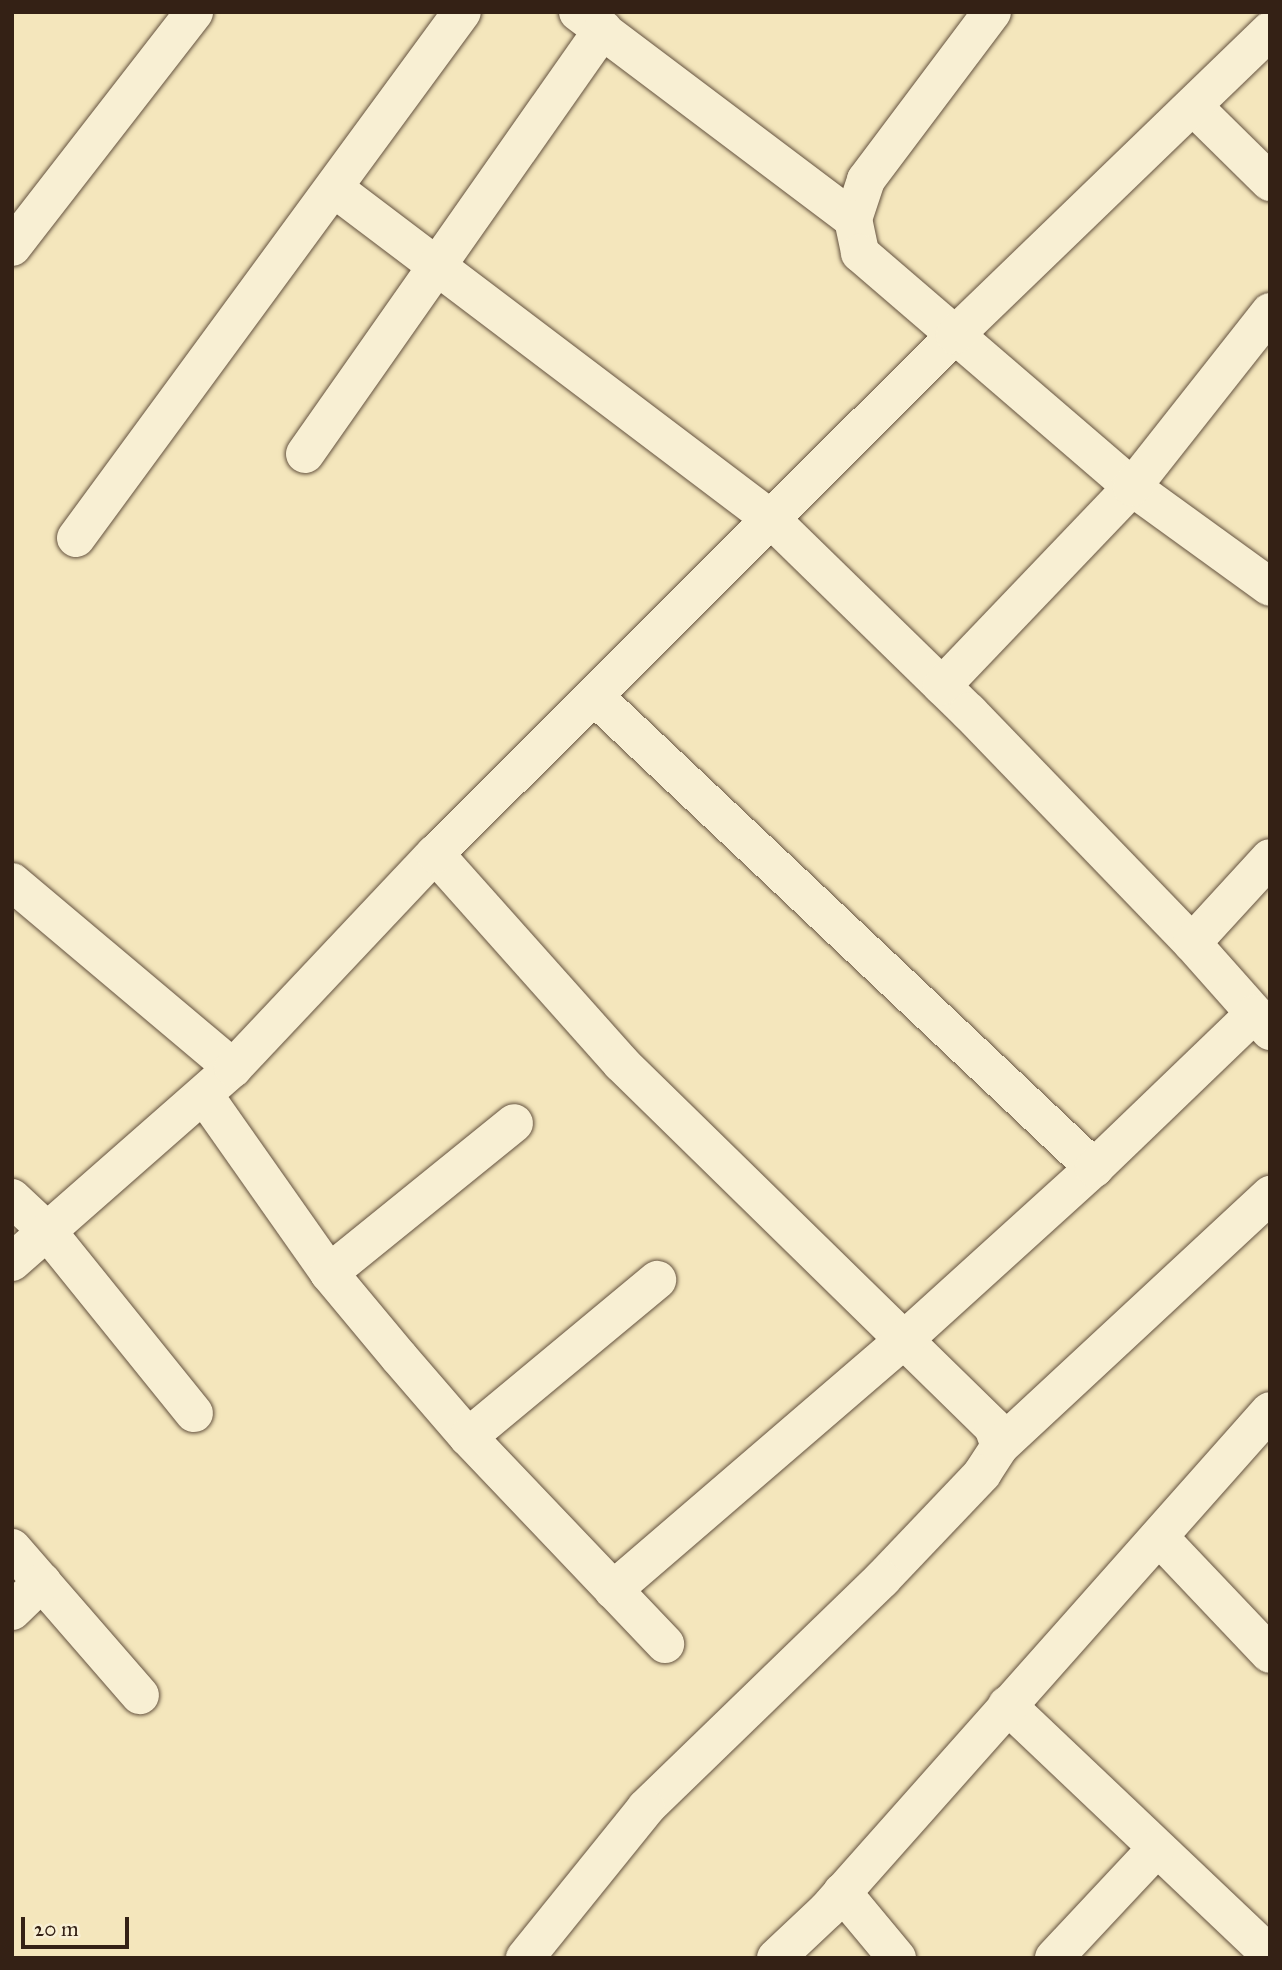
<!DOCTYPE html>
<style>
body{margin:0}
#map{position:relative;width:1282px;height:1970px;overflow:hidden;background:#f4e6bc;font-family:"IM FELL Great Primer",serif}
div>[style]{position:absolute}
.roads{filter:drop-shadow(0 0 2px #64523f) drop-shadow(0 0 2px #64523f)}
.street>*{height:38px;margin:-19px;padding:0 19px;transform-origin:19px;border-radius:19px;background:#f8efd3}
span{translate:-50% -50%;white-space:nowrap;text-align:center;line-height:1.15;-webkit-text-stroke:5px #f8efd3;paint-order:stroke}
.frame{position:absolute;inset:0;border:14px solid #342115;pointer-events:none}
.scale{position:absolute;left:21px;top:1917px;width:108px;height:32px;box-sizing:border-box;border:4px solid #342115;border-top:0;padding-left:9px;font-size:21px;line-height:24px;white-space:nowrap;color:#342115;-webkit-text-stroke:5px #f8efd3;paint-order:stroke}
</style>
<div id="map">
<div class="roads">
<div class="street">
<i style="left:578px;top:12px;width:344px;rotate:37deg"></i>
<i style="left:992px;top:12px;width:210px;rotate:126.9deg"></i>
<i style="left:866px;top:180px;width:41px;rotate:108.4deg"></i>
<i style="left:853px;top:219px;width:35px;rotate:78deg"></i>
<i style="left:860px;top:253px;width:359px;rotate:40.7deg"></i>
<i style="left:1132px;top:487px;width:170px;rotate:35.9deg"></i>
<i style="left:1194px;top:107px;width:107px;rotate:44.6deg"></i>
<i style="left:335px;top:189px;width:547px;rotate:37.12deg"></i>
<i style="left:771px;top:519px;width:277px;rotate:44.3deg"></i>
<i style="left:969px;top:712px;width:321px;rotate:46deg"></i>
<i style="left:1192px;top:943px;width:118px;rotate:48.4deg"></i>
<i style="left:12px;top:247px;width:297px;rotate:-52.2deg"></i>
<i style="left:305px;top:454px;width:519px;rotate:-54.96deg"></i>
<i style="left:76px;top:538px;width:652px;rotate:-53.73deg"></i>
<i style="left:942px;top:686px;width:275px;rotate:-46.3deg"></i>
<i style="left:1132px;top:487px;width:223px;rotate:-51.7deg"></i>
<i style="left:594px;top:696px;width:688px;rotate:43.35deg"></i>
<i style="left:435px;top:854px;width:280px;rotate:48.3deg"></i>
<i style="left:621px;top:1063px;width:520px;rotate:44.38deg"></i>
<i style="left:993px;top:1427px;width:20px;rotate:70deg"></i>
<i style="left:1000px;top:1446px;width:33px;rotate:123deg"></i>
<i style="left:982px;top:1474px;width:145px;rotate:133.6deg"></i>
<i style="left:882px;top:1579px;width:329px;rotate:135.9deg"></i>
<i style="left:646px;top:1808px;width:193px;rotate:128.9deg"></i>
<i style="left:12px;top:882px;width:289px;rotate:40.1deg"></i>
<i style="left:1192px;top:943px;width:115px;rotate:-47.5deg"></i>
<i style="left:204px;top:1095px;width:218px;rotate:54.9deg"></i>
<i style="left:329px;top:1273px;width:109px;rotate:50.2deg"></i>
<i style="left:399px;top:1357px;width:106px;rotate:49.2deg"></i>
<i style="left:468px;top:1437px;width:286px;rotate:46.4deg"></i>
<i style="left:12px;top:1198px;width:48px;rotate:43.3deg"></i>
<i style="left:47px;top:1231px;width:234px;rotate:51.1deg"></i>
<i style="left:12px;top:1262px;width:294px;rotate:-41.3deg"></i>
<i style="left:233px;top:1068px;width:294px;rotate:-46.7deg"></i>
<i style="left:435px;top:854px;width:735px;rotate:-44.94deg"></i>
<i style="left:955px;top:335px;width:438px;rotate:-44deg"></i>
<i style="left:329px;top:1273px;width:238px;rotate:-39deg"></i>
<i style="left:468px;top:1437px;width:246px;rotate:-39.7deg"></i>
<i style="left:1000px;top:1446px;width:369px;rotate:-42.9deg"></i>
<i style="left:1159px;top:1537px;width:161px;rotate:46.5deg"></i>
<i style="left:12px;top:1548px;width:195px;rotate:49deg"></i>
<i style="left:613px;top:1590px;width:384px;rotate:-40.7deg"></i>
<i style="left:904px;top:1340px;width:256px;rotate:-42.2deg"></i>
<i style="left:1094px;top:1168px;width:222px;rotate:-43.9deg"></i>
<i style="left:12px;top:1611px;width:42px;rotate:-44deg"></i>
<i style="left:1007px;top:1705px;width:363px;rotate:43.5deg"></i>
<i style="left:842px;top:1892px;width:86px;rotate:50.2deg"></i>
<i style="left:776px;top:1958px;width:70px;rotate:-43.3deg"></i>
<i style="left:827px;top:1910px;width:667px;rotate:-48.4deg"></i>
<i style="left:1054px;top:1958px;width:148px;rotate:-46.9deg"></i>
</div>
</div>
<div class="frame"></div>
<div class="scale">20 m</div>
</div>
